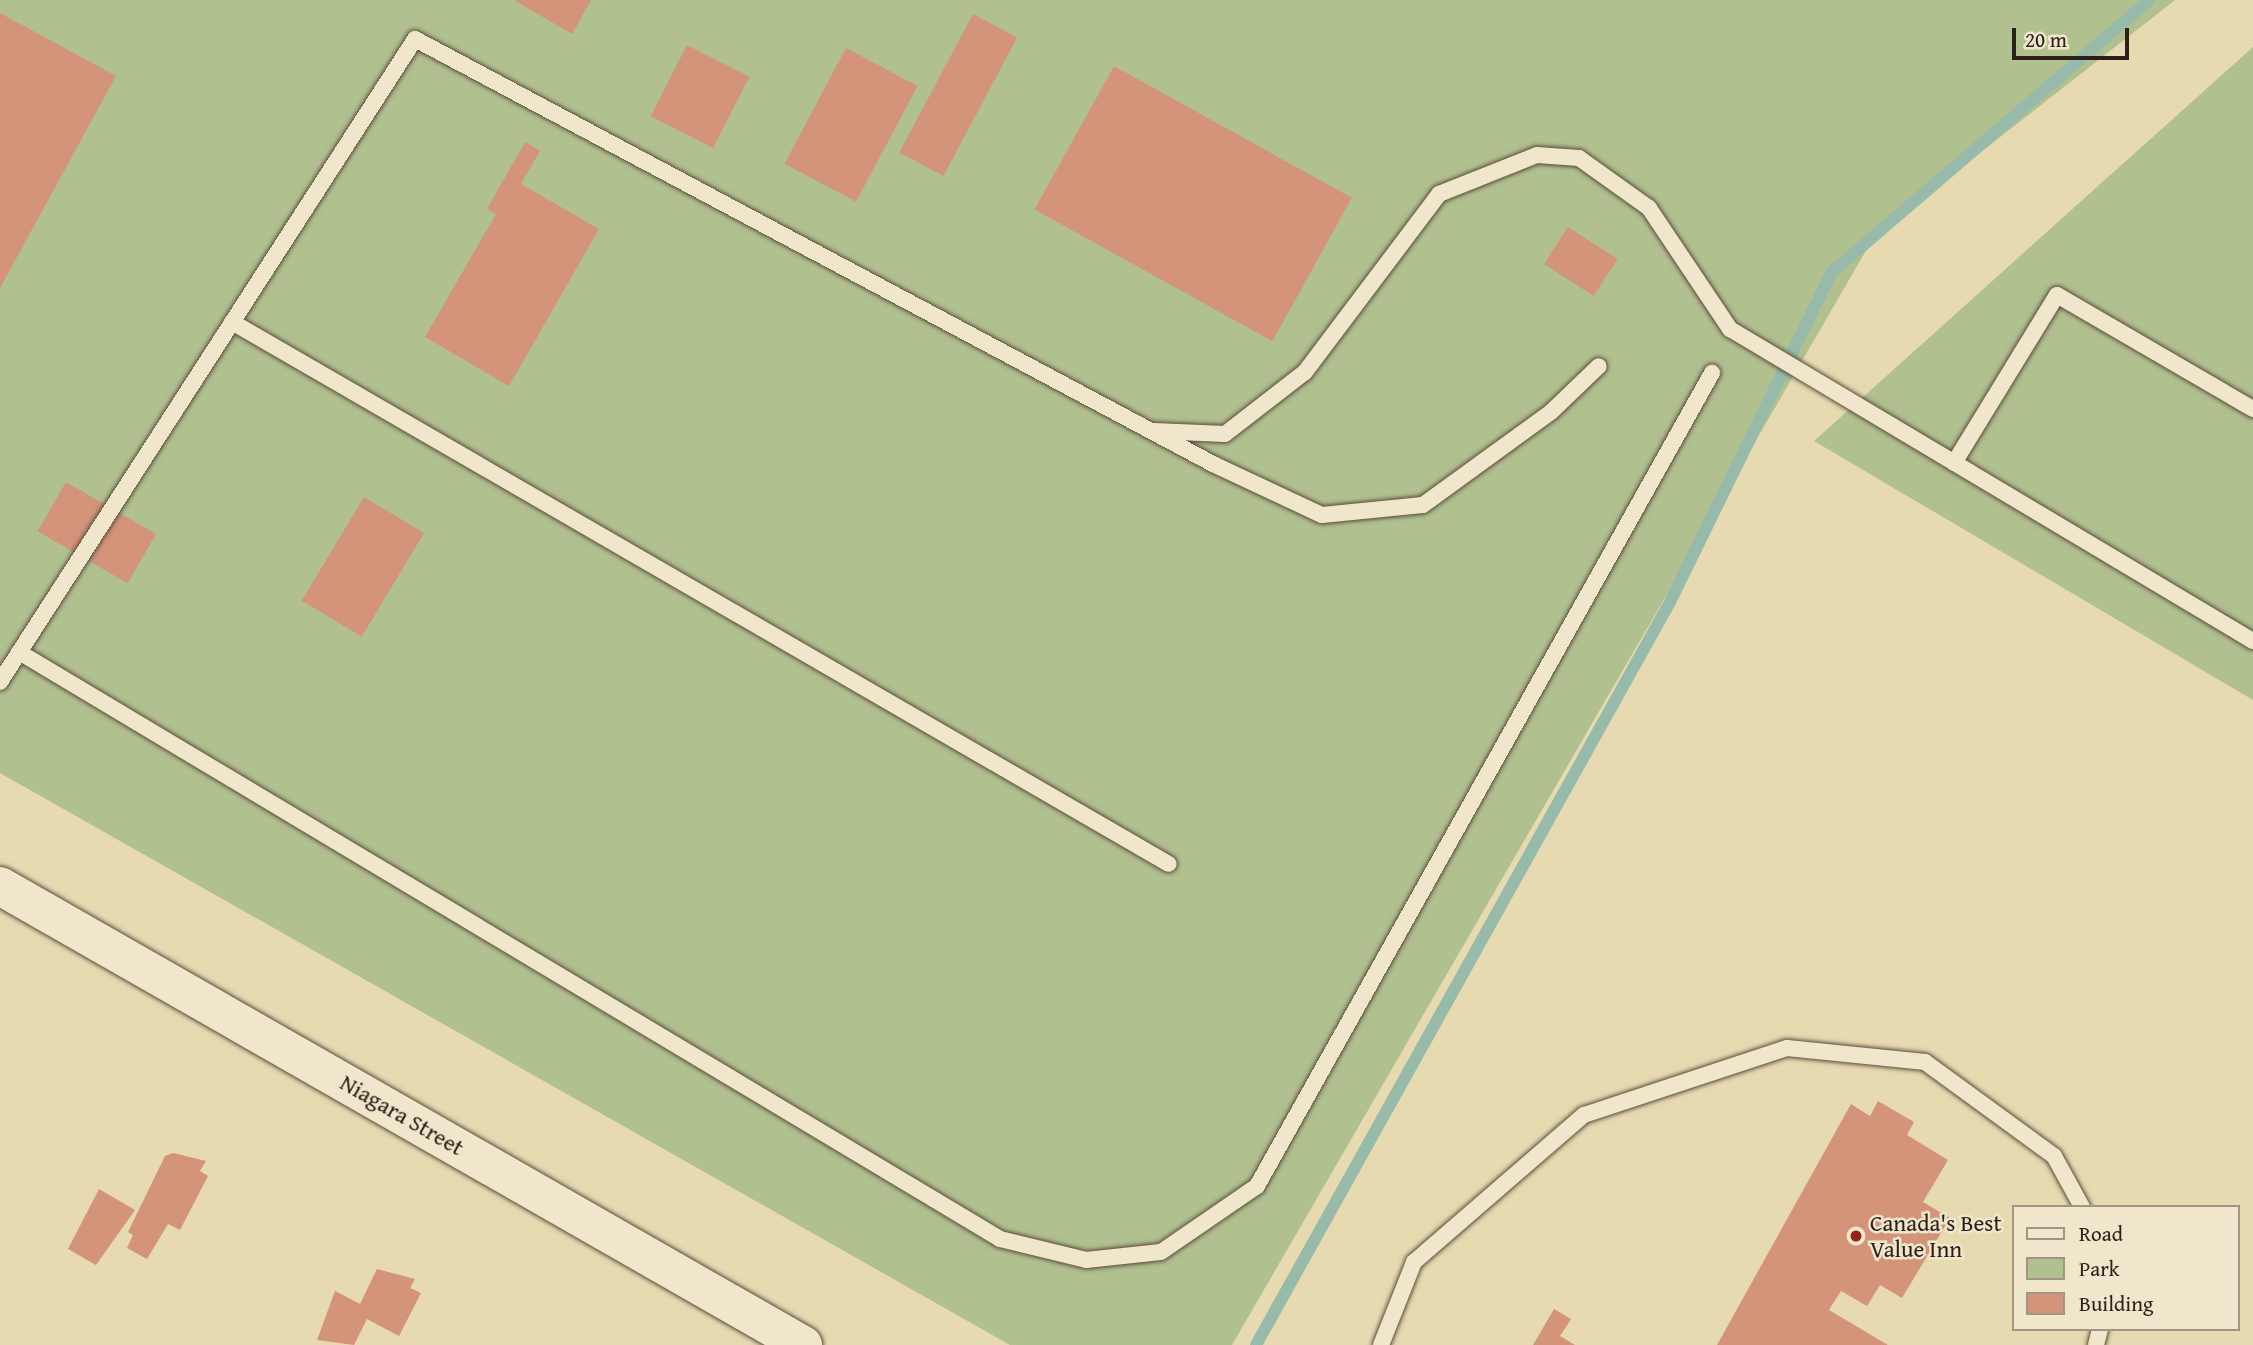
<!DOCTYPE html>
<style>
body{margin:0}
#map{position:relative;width:2253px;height:1345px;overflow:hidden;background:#e7d9b0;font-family:"Gentium Book Plus",serif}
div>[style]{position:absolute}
.green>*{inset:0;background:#b1c08f}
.stream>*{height:12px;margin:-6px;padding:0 6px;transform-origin:6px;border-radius:6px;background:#97baaa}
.building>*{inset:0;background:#d3947a;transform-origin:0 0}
.roads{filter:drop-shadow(0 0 2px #5b4d3e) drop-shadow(0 0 2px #5b4d3e)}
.lane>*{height:16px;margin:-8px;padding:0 8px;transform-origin:8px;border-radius:8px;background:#efe6cc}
.secondary>*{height:38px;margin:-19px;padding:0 19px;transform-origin:19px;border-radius:19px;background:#efe6cc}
.dots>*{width:19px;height:19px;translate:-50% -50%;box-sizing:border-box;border:4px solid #efe6cc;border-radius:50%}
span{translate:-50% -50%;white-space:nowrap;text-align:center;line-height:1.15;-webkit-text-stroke:5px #efe6cc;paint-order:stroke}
.street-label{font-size:23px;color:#2c1e18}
.poi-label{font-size:23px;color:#2c1e18}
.left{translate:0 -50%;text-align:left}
.legend{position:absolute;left:2012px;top:1205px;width:228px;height:126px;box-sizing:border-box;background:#efe6cc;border:2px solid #a19684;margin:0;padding:9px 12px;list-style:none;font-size:21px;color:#2c1e18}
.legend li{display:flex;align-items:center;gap:14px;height:35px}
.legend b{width:35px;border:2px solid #a19684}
.scale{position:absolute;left:2012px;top:28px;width:117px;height:32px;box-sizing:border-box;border:4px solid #2c1e18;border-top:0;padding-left:9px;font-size:21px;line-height:24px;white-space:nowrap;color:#2c1e18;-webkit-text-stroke:5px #efe6cc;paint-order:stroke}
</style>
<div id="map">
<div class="green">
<i style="clip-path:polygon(0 0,2175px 0,1875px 235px,1232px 1345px,1010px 1345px,0 773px)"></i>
<i style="clip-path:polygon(2253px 47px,2253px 700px,1814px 441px)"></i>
</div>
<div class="stream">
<i style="left:1256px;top:1345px;width:851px;rotate:-60.87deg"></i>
<i style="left:1670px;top:602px;width:368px;rotate:-63.9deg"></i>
<i style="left:1832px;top:272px;width:418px;rotate:-40.6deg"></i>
</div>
<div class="building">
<i style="clip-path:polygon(514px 0,591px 0,572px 34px)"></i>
<i style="clip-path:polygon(0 13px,116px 76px,0 288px)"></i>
<i style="left:973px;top:14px;width:50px;height:157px;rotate:28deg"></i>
<i style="left:687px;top:45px;width:70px;height:80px;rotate:27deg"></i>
<i style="left:846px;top:48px;width:81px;height:131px;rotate:28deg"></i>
<i style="left:1114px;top:66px;width:272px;height:164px;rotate:29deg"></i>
<i style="clip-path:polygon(525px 142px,540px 151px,521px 184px,599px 229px,509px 386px,425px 337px,496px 214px,487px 209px)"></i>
<i style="left:1568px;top:227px;width:59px;height:44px;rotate:33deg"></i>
<i style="left:66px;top:482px;width:104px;height:57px;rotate:30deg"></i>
<i style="left:364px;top:497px;width:70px;height:121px;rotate:31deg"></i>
<i style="clip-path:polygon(1878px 1101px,1914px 1122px,1907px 1135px,1948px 1160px,1923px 1202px,1950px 1218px,1902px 1298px,1880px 1285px,1867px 1306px,1841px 1291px,1829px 1310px,1888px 1345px,1717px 1345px,1851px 1104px,1870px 1116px)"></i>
<i style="clip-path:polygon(173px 1153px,206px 1161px,200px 1171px,208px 1176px,180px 1230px,168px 1224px,147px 1259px,127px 1248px,133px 1235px,128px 1232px,165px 1156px)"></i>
<i style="clip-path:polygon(99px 1189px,135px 1210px,96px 1265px,68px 1249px)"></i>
<i style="clip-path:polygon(377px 1269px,415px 1279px,410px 1288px,421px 1293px,399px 1336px,367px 1319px,354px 1345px,317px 1340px,335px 1291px,360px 1304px)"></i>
<i style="clip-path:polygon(1554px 1309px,1571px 1319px,1560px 1336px,1575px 1345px,1533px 1345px)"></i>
</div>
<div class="roads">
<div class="lane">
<i style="left:232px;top:322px;width:1082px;rotate:30.05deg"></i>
<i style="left:1154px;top:431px;width:71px;rotate:2.4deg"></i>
<i style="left:1225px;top:434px;width:101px;rotate:-37.8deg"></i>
<i style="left:1305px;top:372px;width:223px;rotate:-53deg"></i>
<i style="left:1439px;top:194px;width:105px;rotate:-21.7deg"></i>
<i style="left:1537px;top:155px;width:42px;rotate:4.1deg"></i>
<i style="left:1579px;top:158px;width:86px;rotate:35.5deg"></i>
<i style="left:1649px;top:208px;width:146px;rotate:56.2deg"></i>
<i style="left:1730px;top:329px;width:609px;rotate:30.82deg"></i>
<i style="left:1954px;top:463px;width:197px;rotate:-58.5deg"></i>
<i style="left:2057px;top:295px;width:227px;rotate:30.2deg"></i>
<i style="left:19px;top:652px;width:1143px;rotate:30.89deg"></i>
<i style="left:1000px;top:1239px;width:89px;rotate:13.7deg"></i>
<i style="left:1086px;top:1260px;width:75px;rotate:-6.1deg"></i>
<i style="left:1161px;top:1252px;width:116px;rotate:-34.5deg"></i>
<i style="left:1257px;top:1186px;width:932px;rotate:-60.77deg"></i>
<i style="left:0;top:682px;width:765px;rotate:-57.16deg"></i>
<i style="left:415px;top:39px;width:904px;rotate:28.04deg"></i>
<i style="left:1213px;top:464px;width:120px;rotate:25.1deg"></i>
<i style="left:1322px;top:515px;width:101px;rotate:-5.7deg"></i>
<i style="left:1423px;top:505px;width:158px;rotate:-36deg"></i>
<i style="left:1551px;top:412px;width:66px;rotate:-43.8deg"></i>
<i style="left:1381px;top:1345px;width:89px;rotate:-68.3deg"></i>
<i style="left:1414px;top:1262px;width:225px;rotate:-40.9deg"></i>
<i style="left:1584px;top:1115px;width:214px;rotate:-18.3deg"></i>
<i style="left:1787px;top:1048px;width:139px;rotate:5.8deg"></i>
<i style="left:1925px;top:1062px;width:160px;rotate:36.1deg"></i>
<i style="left:2054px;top:1156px;width:58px;rotate:61.2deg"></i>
<i style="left:2096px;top:1345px;width:16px;rotate:-76deg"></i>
</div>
<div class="secondary">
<i style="left:0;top:886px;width:925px;rotate:29.75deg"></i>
</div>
</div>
<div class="dots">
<i style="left:1856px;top:1236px;background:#8f2418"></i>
</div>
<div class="street-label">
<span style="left:402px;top:1115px;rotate:30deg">Niagara Street</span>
</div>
<div class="poi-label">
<span class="left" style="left:1870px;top:1236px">Canada's Best<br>Value Inn</span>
</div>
<ul class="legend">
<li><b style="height:9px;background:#efe6cc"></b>Road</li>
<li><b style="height:19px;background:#b1c08f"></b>Park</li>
<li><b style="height:19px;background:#d3947a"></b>Building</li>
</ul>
<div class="scale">20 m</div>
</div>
